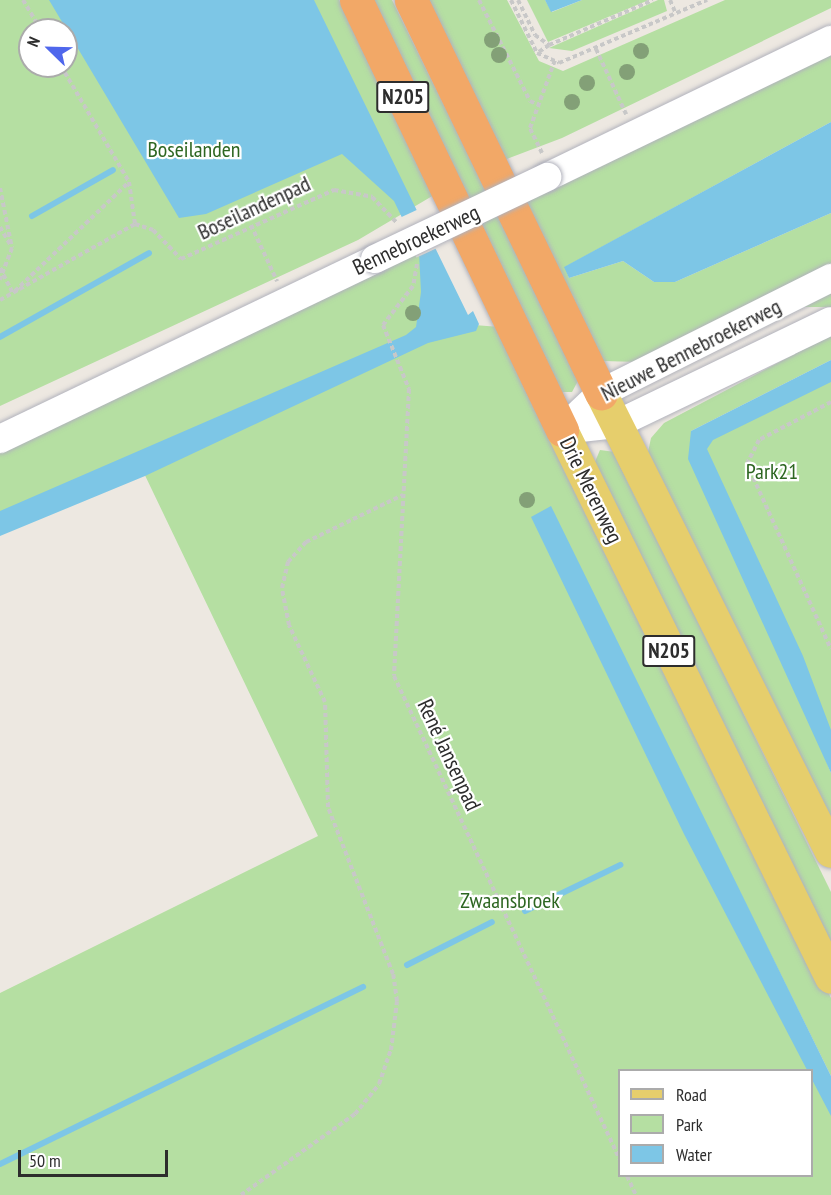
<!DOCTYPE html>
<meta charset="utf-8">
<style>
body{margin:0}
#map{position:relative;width:831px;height:1195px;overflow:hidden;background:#ede8e1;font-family:"PT Sans Narrow",sans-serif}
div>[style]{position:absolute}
.green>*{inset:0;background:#b5dfa2;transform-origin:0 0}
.water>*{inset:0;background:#7dc6e6}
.pier>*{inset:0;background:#ede8e1;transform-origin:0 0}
.stream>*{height:6px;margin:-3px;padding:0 3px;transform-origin:3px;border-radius:3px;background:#7dc6e6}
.path>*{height:4px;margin-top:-2px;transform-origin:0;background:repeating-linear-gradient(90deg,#c8c8c8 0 4.5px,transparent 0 7.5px)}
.roads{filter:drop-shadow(0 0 2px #b1b2bc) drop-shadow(0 0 2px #b1b2bc)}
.secondary>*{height:28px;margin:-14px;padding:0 14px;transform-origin:14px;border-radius:14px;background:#fff}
.primary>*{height:32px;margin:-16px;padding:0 16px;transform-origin:16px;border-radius:16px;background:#e6ce6c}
.highway>*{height:33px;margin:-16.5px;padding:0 16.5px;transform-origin:16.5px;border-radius:16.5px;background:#f2a867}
.bridges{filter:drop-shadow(0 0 2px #b1b2bc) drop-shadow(0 0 2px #b1b2bc)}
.secondary-bridge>*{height:28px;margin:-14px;padding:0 14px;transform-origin:14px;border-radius:14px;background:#fff}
.trees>*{width:16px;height:16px;margin:-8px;border-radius:50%;background:#83a077}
span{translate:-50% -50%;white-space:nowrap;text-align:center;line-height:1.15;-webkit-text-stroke:4.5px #fff;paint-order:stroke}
.shield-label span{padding:2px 4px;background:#fff;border:2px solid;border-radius:4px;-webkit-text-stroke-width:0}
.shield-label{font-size:21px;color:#2d2d2d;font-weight:700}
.park-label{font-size:22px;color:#2d6621}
.street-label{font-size:22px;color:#2d2d2d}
.legend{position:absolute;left:618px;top:1069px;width:195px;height:108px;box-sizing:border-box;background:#fff;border:2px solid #ababab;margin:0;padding:8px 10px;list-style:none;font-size:18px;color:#2d2d2d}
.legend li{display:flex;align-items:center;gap:12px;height:30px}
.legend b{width:30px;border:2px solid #ababab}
.north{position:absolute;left:18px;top:18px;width:60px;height:60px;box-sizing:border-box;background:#fff;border:2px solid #ababab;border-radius:50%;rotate:293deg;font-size:16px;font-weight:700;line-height:24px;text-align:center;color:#2d2d2d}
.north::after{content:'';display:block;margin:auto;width:21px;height:27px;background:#4f67ec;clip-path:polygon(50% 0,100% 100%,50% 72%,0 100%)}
.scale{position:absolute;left:18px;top:1150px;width:150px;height:27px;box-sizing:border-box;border:3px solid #2d2d2d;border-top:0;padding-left:8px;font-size:18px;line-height:21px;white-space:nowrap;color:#2d2d2d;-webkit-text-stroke:4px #fff;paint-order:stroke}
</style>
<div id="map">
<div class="green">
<i style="clip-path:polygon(evenodd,0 0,339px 0,434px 195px,358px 240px,0 406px,0 0,30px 30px,66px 30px,66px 66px,30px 66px,30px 30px)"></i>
<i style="clip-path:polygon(367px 0,392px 0,579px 379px,572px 392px,561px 392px)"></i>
<i style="clip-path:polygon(420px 0,507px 0,539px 61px,563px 71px,725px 0,831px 0,831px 8px,562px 138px,499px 162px)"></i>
<i style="clip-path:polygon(527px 0,545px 0,552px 12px,582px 0,649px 0,548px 42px)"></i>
<i style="clip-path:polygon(658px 0,664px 0,667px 11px,572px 51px,549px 48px)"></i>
<i style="clip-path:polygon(831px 54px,831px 122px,565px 267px,569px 278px,623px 261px,654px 282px,675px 282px,831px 213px,831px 265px,638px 362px,603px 361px,520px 204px)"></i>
<i style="clip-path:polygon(evenodd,419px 253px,474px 325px,500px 327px,831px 998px,831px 1076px,549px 507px,831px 1104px,831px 1195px,0 1195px,0 993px,318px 836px,141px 467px,0 525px,0 449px,419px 253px,620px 1070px,812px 1070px,812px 1176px,620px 1176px,620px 1070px)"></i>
<i style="left:831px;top:283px;width:24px;height:245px;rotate:90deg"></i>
<i style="clip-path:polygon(831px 335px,831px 360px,691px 431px,831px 773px,831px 832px,647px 457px,651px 438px,664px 423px)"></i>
<i style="clip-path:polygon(831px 375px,831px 747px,697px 446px)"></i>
<i style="clip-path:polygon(600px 450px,615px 452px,831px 892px,831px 946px,594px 464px)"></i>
</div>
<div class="water">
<i style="clip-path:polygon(49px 0,314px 0,468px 315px,473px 311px,479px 324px,476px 331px,428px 343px,145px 476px,0 536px,0 511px,406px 335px,416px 327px,421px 292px,419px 253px,394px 201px,342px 154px,206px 214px,179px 218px)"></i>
<i style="clip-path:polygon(545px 0,582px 0,551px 12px)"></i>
<i style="clip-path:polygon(831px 122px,831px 213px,675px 282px,654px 282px,623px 261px,569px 278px,564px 267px)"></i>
<i style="clip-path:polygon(831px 360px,831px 382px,713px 440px,707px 449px,803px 656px,831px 730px,831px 773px,688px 459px,691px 431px)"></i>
<i style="clip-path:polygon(551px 506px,831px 1076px,831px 1116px,684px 834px,531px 517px)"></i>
</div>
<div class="pier">
<i style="left:421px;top:208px;width:43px;height:25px;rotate:65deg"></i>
</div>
<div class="stream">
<i style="left:32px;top:216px;width:93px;rotate:-29.6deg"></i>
<i style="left:0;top:337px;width:171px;rotate:-29.4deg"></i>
<i style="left:525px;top:911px;width:106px;rotate:-25.8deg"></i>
<i style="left:407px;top:965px;width:95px;rotate:-26.8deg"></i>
<i style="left:0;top:1164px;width:404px;rotate:-26deg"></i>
</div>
<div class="path">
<i style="left:23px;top:0;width:35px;rotate:59deg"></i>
<i style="left:479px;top:0;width:113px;rotate:63.2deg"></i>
<i style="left:530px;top:101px;width:10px;rotate:24deg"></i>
<i style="left:511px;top:0;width:59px;rotate:63.9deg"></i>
<i style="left:537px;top:53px;width:24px;rotate:24deg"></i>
<i style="left:559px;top:63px;width:161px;rotate:-23.1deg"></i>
<i style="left:518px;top:0;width:39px;rotate:64deg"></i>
<i style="left:535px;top:35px;width:17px;rotate:36deg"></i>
<i style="left:549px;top:45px;width:14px;rotate:146deg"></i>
<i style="left:670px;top:0;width:15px;rotate:67deg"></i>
<i style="left:549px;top:45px;width:113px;rotate:-23.4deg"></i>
<i style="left:596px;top:49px;width:72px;rotate:65.2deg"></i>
<i style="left:61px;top:66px;width:134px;rotate:59.6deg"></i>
<i style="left:129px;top:182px;width:42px;rotate:81.9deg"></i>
<i style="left:542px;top:153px;width:28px;rotate:-116deg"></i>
<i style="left:530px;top:128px;width:72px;rotate:-69.8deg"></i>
<i style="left:0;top:188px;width:61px;rotate:78.7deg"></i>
<i style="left:12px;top:248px;width:34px;rotate:111deg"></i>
<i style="left:251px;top:225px;width:62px;rotate:65.1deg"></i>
<i style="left:0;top:227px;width:20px;rotate:60deg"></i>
<i style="left:417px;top:264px;width:22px;rotate:100deg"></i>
<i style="left:413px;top:286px;width:49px;rotate:127.6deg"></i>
<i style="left:383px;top:325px;width:69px;rotate:67.9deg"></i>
<i style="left:409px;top:389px;width:287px;rotate:93deg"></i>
<i style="left:394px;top:676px;width:534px;rotate:64.97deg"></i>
<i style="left:0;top:268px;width:28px;rotate:63deg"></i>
<i style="left:15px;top:291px;width:156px;rotate:-43.7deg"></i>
<i style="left:0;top:300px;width:155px;rotate:-29.4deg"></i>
<i style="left:135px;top:224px;width:19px;rotate:18deg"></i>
<i style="left:153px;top:230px;width:40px;rotate:46deg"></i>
<i style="left:181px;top:259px;width:168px;rotate:-24.3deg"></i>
<i style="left:334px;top:190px;width:39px;rotate:10deg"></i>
<i style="left:372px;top:197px;width:36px;rotate:46deg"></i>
<i style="left:831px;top:402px;width:81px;rotate:152.2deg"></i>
<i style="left:759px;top:440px;width:27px;rotate:117deg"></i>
<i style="left:747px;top:464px;width:203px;rotate:65.6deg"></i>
<i style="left:627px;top:1176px;width:21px;rotate:65deg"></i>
<i style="left:241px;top:1195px;width:140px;rotate:-35.4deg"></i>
<i style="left:355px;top:1114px;width:38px;rotate:-51deg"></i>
<i style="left:379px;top:1084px;width:36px;rotate:-71deg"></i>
<i style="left:391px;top:1050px;width:49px;rotate:-83deg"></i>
<i style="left:397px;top:1001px;width:27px;rotate:-98deg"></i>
<i style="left:393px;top:974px;width:179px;rotate:-111.3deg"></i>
<i style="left:328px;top:807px;width:105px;rotate:-91.6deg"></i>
<i style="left:325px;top:702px;width:85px;rotate:-115.1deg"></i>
<i style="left:289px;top:625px;width:38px;rotate:-101deg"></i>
<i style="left:282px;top:588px;width:27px;rotate:-77deg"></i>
<i style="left:288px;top:562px;width:27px;rotate:-48deg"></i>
<i style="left:306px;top:542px;width:108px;rotate:-25.9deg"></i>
</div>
<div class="roads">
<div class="secondary">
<i style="left:547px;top:177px;width:315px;rotate:-25.8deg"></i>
<i style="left:562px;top:430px;width:54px;rotate:-43.5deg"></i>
<i style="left:601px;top:393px;width:257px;rotate:-26.6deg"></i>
<i style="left:562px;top:430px;width:55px;rotate:-6.2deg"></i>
<i style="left:617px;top:424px;width:237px;rotate:-25.7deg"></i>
<i style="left:0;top:439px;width:416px;rotate:-25.6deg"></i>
</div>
<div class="primary">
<i style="left:601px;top:393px;width:513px;rotate:63.39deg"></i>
<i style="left:562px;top:430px;width:610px;rotate:63.85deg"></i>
</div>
<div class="highway">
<i style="left:356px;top:0;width:477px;rotate:64.4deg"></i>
<i style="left:411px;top:0;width:437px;rotate:64.2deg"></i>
</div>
</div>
<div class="bridges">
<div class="secondary-bridge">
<i style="left:375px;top:259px;width:191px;rotate:-25.5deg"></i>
</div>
</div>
<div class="trees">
<i style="left:492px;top:40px"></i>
<i style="left:641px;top:51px"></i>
<i style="left:499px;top:55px"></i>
<i style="left:627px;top:72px"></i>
<i style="left:587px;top:83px"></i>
<i style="left:572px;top:102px"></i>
<i style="left:413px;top:313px"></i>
<i style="left:527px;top:500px"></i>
</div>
<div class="shield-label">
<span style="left:403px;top:97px">N205</span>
<span style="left:669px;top:651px">N205</span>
</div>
<div class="park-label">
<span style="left:194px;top:150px">Boseilanden</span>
<span style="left:772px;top:472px">Park21</span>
<span style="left:510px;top:901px">Zwaansbroek</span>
</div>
<div class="street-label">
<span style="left:254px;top:208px;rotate:-25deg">Boseilandenpad</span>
<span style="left:416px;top:240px;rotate:-25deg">Bennebroekerweg</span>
<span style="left:691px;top:350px;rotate:-27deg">Nieuwe Bennebroekerweg</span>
<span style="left:591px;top:490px;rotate:64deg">Drie Merenweg</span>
<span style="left:449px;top:755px;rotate:65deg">René Jansenpad</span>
</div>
<ul class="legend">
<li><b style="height:8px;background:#e6ce6c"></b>Road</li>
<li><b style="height:16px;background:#b5dfa2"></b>Park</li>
<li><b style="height:16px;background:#7dc6e6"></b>Water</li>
</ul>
<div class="north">N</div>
<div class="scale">50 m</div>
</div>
